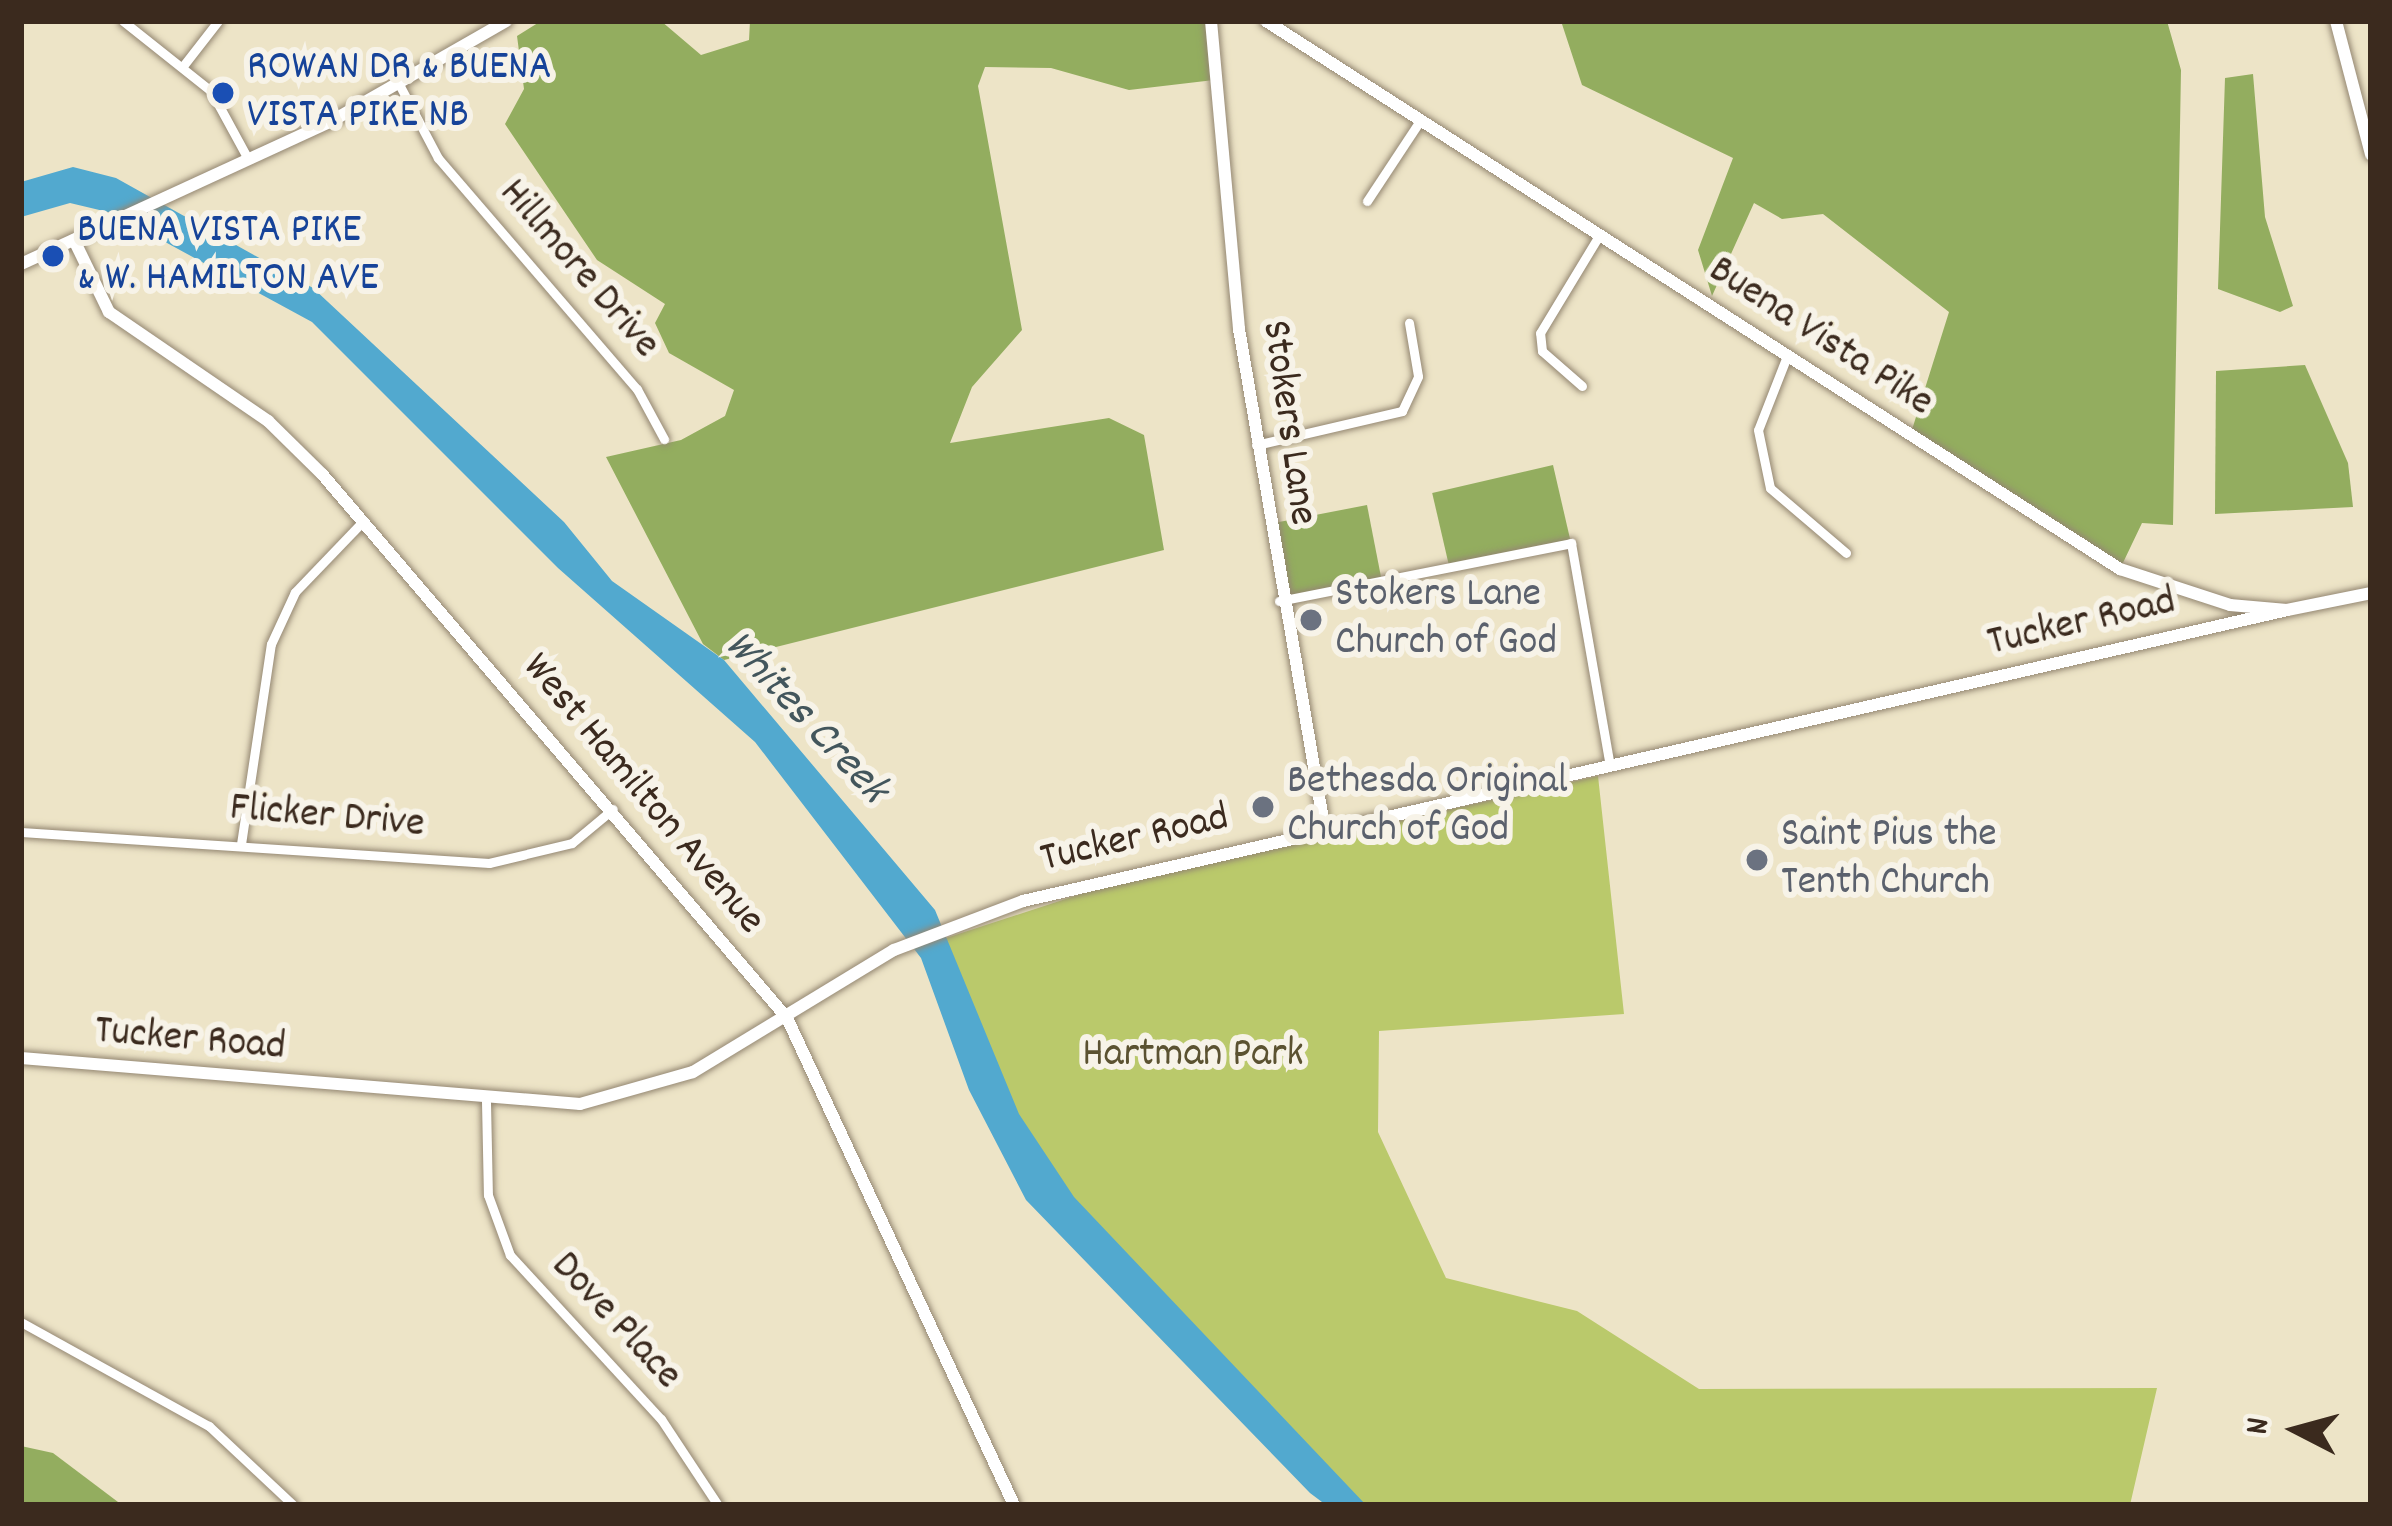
<!DOCTYPE html>
<style>
body{margin:0}
#map{position:relative;width:2392px;height:1526px;overflow:hidden;background:#ede4c7;font-family:Dekko,sans-serif}
div>[style]{position:absolute}
.green>*{inset:0;background:#bac96b}
.forest>*{inset:0;background:#93ad5f;transform-origin:0 0}
.water>*{inset:0;background:#52a9cf}
.roads{filter:drop-shadow(0 0 3px #948772) drop-shadow(0 0 3px #948772)}
.street>*{height:9px;margin:-4.5px;padding:0 4.5px;transform-origin:4.5px;border-radius:4.5px;background:#fff}
.secondary>*{height:12px;margin:-6px;padding:0 6px;transform-origin:6px;border-radius:6px;background:#fff}
.dots>*{width:33px;height:33px;translate:-50% -50%;box-sizing:border-box;border:6px solid #f7f3e8;border-radius:50%}
span{translate:-50% -50%;white-space:nowrap;text-align:center;line-height:1.15;-webkit-text-stroke:12px #f7f3e8;paint-order:stroke}
.transit-label{font-size:42px;color:#164399}
.left{translate:0 -50%;text-align:left}
.street-label{font-size:42px;color:#3b2a1e}
.worship-label{font-size:42px;color:#5b616d}
.park-label{font-size:42px;color:#5b5231}
.water-label{font-size:45px;color:#43565c;font-style:italic}
.frame{position:absolute;inset:0;border:24px solid #3b2a1e;pointer-events:none}
.north{position:absolute;left:2236px;top:1370px;width:120px;height:120px;-webkit-text-stroke:9px #f7f3e8;paint-order:stroke;rotate:276deg;font-size:33px;font-weight:700;line-height:48px;text-align:center;color:#3b2a1e}
.north::after{content:'';display:block;margin:auto;width:42px;height:54px;background:#3b2a1e;clip-path:polygon(50% 0,100% 100%,50% 72%,0 100%)}
</style>
<div id="map">
<div class="green">
<i style="clip-path:polygon(1598px 776px,1624px 1014px,1379px 1031px,1378px 1132px,1446px 1278px,1577px 1311px,1699px 1389px,2157px 1388px,2130px 1505px,1338px 1505px,1168px 1322px,1022px 1132px,946px 938px,1090px 891px)"></i>
</div>
<div class="forest">
<i style="clip-path:polygon(541px 21px,661px 21px,701px 55px,749px 40px,750px 21px,1211px 21px,1214px 80px,1129px 90px,1051px 68px,985px 67px,978px 86px,1022px 330px,972px 387px,950px 443px,1109px 418px,1144px 435px,1164px 550px,724px 660px,703px 644px,606px 457px,681px 440px,725px 416px,734px 390px,669px 353px,655px 323px,665px 304px,597px 260px,505px 124px,524px 89px,517px 36px)"></i>
<i style="clip-path:polygon(1561px 21px,2167px 21px,2181px 70px,2173px 525px,2142px 523px,2120px 569px,1910px 436px,1949px 312px,1823px 214px,1782px 219px,1754px 203px,1712px 296px,1698px 250px,1733px 158px,1582px 85px)"></i>
<i style="clip-path:polygon(2253px 74px,2265px 217px,2293px 306px,2280px 312px,2218px 289px,2225px 78px)"></i>
<i style="clip-path:polygon(2305px 365px,2348px 463px,2353px 507px,2215px 514px,2216px 371px)"></i>
<i style="left:1553px;top:465px;width:80px;height:124px;rotate:77deg"></i>
<i style="left:1367px;top:505px;width:75px;height:101px;rotate:79deg"></i>
<i style="clip-path:polygon(21px 1446px,53px 1453px,122px 1505px,21px 1505px)"></i>
</div>
<div class="water">
<i style="clip-path:polygon(73px 167px,116px 178px,313px 288px,564px 522px,612px 581px,724px 660px,935px 910px,1019px 1114px,1074px 1197px,1366px 1505px,1326px 1505px,1310px 1493px,1026px 1200px,969px 1090px,921px 958px,755px 742px,558px 568px,312px 322px,112px 213px,70px 203px,21px 217px,21px 182px)"></i>
</div>
<div class="roads">
<div class="street">
<i style="left:123px;top:21px;width:112px;rotate:38.5deg"></i>
<i style="left:211px;top:91px;width:77px;rotate:61.4deg"></i>
<i style="left:183px;top:66px;width:57px;rotate:-52.1deg"></i>
<i style="left:400px;top:86px;width:81px;rotate:62.2deg"></i>
<i style="left:438px;top:158px;width:305px;rotate:49.3deg"></i>
<i style="left:637px;top:389px;width:57px;rotate:61.6deg"></i>
<i style="left:1367px;top:201px;width:98px;rotate:-56.6deg"></i>
<i style="left:1787px;top:356px;width:79px;rotate:111.4deg"></i>
<i style="left:1758px;top:430px;width:59px;rotate:78.3deg"></i>
<i style="left:1770px;top:488px;width:100px;rotate:40.5deg"></i>
<i style="left:1582px;top:386px;width:53px;rotate:-138.8deg"></i>
<i style="left:1542px;top:351px;width:18px;rotate:-96deg"></i>
<i style="left:1540px;top:333px;width:116px;rotate:-58.8deg"></i>
<i style="left:1256px;top:445px;width:150px;rotate:-13.1deg"></i>
<i style="left:1402px;top:411px;width:38px;rotate:-65deg"></i>
<i style="left:1418px;top:376px;width:54px;rotate:-99.6deg"></i>
<i style="left:1279px;top:601px;width:298px;rotate:-11.2deg"></i>
<i style="left:1571px;top:543px;width:226px;rotate:80.1deg"></i>
<i style="left:21px;top:832px;width:469px;rotate:3.8deg"></i>
<i style="left:489px;top:863px;width:85px;rotate:-13.5deg"></i>
<i style="left:572px;top:843px;width:53px;rotate:-39.7deg"></i>
<i style="left:241px;top:844px;width:202px;rotate:-81.5deg"></i>
<i style="left:271px;top:644px;width:57px;rotate:-65.2deg"></i>
<i style="left:295px;top:592px;width:98px;rotate:-46.2deg"></i>
<i style="left:486px;top:1102px;width:93px;rotate:88.8deg"></i>
<i style="left:488px;top:1195px;width:64px;rotate:69.9deg"></i>
<i style="left:510px;top:1255px;width:223px;rotate:47.4deg"></i>
<i style="left:661px;top:1419px;width:103px;rotate:56.5deg"></i>
<i style="left:21px;top:1322px;width:215px;rotate:29deg"></i>
<i style="left:209px;top:1426px;width:115px;rotate:43.2deg"></i>
</div>
<div class="secondary">
<i style="left:1211px;top:21px;width:309px;rotate:84.8deg"></i>
<i style="left:1239px;top:329px;width:509px;rotate:80.28deg"></i>
<i style="left:1266px;top:21px;width:1015px;rotate:32.69deg"></i>
<i style="left:2120px;top:569px;width:116px;rotate:18.1deg"></i>
<i style="left:2230px;top:605px;width:57px;rotate:5deg"></i>
<i style="left:2287px;top:610px;width:86px;rotate:-11.4deg"></i>
<i style="left:2336px;top:21px;width:138px;rotate:75.3deg"></i>
<i style="left:74px;top:240px;width:80px;rotate:64.1deg"></i>
<i style="left:109px;top:312px;width:193px;rotate:34.4deg"></i>
<i style="left:268px;top:421px;width:76px;rotate:44.5deg"></i>
<i style="left:322px;top:474px;width:716px;rotate:49.48deg"></i>
<i style="left:787px;top:1018px;width:537px;rotate:65.01deg"></i>
<i style="left:21px;top:264px;width:340px;rotate:-24.7deg"></i>
<i style="left:330px;top:122px;width:203px;rotate:-29.8deg"></i>
<i style="left:21px;top:1058px;width:561px;rotate:4.7deg"></i>
<i style="left:580px;top:1104px;width:117px;rotate:-15.8deg"></i>
<i style="left:693px;top:1072px;width:235px;rotate:-31.3deg"></i>
<i style="left:894px;top:950px;width:138px;rotate:-20.8deg"></i>
<i style="left:1023px;top:901px;width:1297px;rotate:-12.96deg"></i>
</div>
</div>
<div class="dots">
<i style="left:223px;top:93px;background:#1a4fb4"></i>
<i style="left:53px;top:256px;background:#1a4fb4"></i>
<i style="left:1311px;top:620px;background:#6b7280"></i>
<i style="left:1263px;top:807px;background:#6b7280"></i>
<i style="left:1757px;top:860px;background:#6b7280"></i>
</div>
<div class="transit-label">
<span class="left" style="left:247px;top:93px">ROWAN DR &amp; BUENA<br>VISTA PIKE NB</span>
<span class="left" style="left:77px;top:256px">BUENA VISTA PIKE<br>&amp; W. HAMILTON AVE</span>
</div>
<div class="street-label">
<span style="left:578px;top:270px;rotate:49deg">Hillmore Drive</span>
<span style="left:1820px;top:338px;rotate:33deg">Buena Vista Pike</span>
<span style="left:1287px;top:423px;rotate:82deg">Stokers Lane</span>
<span style="left:2082px;top:624px;rotate:-13deg">Tucker Road</span>
<span style="left:642px;top:795px;rotate:50deg">West Hamilton Avenue</span>
<span style="left:327px;top:818px;rotate:5deg">Flicker Drive</span>
<span style="left:1135px;top:840px;rotate:-13deg">Tucker Road</span>
<span style="left:190px;top:1041px;rotate:5deg">Tucker Road</span>
<span style="left:615px;top:1322px;rotate:47deg">Dove Place</span>
</div>
<div class="worship-label">
<span class="left" style="left:1335px;top:620px">Stokers Lane<br>Church of God</span>
<span class="left" style="left:1287px;top:807px">Bethesda Original<br>Church of God</span>
<span class="left" style="left:1781px;top:860px">Saint Pius the<br>Tenth Church</span>
</div>
<div class="park-label">
<span style="left:1193px;top:1056px">Hartman Park</span>
</div>
<div class="water-label">
<span style="left:804px;top:719px;rotate:47deg">Whites Creek</span>
</div>
<div class="frame"></div>
<div class="north">N</div>
</div>
